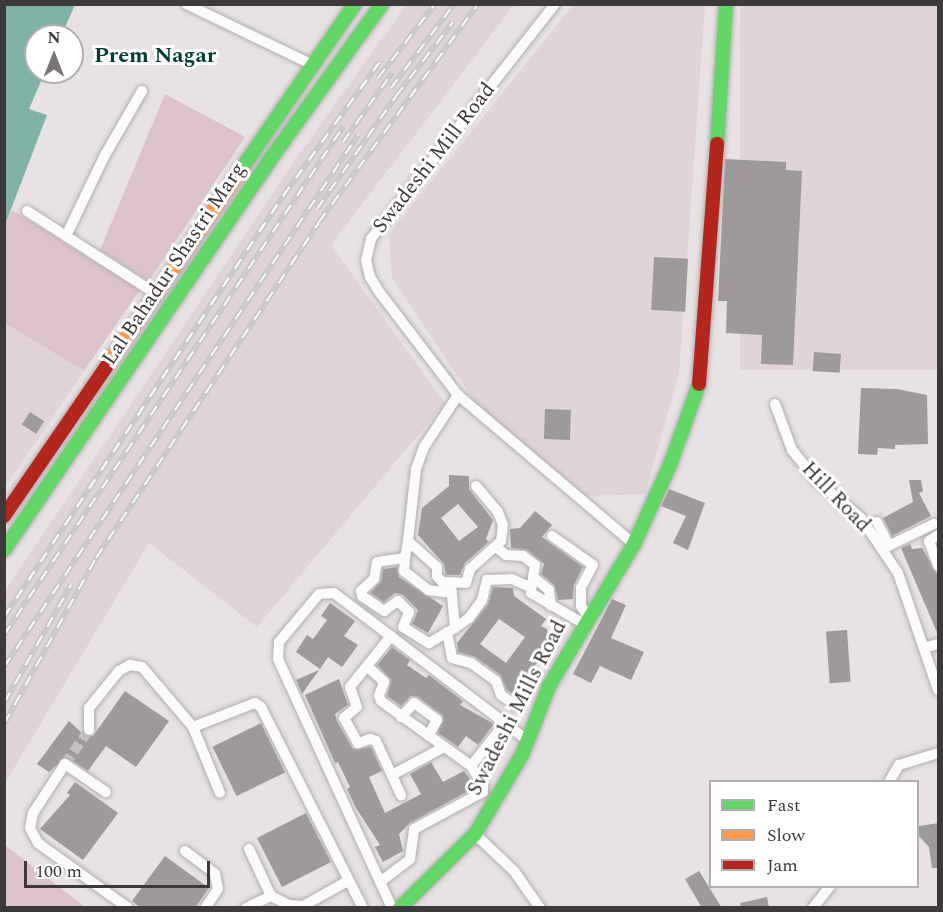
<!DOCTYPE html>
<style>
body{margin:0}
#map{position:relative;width:943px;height:912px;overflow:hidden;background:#e8e2e4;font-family:Spectral,serif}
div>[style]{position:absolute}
.built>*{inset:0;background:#e0d4d7;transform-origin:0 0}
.green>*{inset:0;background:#dcc2cd}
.water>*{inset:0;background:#80b1a6}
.building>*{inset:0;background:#9e999b;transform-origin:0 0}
.street-tunnel>*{height:10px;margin-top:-5px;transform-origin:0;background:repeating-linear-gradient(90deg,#c6c0c2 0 10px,transparent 0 15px)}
.roads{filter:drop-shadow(0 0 2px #b1adae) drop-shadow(0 0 2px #b1adae)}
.street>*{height:10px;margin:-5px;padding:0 5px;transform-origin:5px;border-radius:5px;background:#fcfbfb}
.fast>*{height:14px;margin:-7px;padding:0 7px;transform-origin:7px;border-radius:7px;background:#63d668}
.slow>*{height:14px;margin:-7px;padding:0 7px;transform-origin:7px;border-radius:7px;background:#ff974d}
.jam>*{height:14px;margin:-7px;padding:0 7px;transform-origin:7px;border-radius:7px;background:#b3261e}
.rail>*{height:6px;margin-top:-3px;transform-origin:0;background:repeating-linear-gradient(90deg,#fff 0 11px,#cac8c9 0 22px);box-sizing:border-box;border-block:2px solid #cac8c9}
span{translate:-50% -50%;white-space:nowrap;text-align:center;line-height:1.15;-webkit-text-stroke:6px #fff;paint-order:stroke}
.street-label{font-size:21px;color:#3d383a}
.neighbourhood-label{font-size:22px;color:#034137;font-weight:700}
.frame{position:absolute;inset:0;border:6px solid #3d383a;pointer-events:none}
.legend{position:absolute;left:709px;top:780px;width:210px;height:108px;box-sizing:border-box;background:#fff;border:2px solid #b1afb0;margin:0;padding:8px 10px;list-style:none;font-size:18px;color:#3d383a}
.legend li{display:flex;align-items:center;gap:12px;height:30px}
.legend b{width:30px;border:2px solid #b1afb0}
.north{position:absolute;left:24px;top:24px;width:60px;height:60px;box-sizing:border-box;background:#fff;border:2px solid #b1afb0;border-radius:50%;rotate:0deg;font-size:16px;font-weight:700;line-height:24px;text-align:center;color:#3d383a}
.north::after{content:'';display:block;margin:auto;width:21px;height:27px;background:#797476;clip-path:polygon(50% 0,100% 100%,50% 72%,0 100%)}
.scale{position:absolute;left:24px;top:861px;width:186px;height:27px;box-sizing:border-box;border:3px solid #3d383a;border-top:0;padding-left:8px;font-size:18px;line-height:21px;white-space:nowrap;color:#3d383a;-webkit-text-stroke:4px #fff;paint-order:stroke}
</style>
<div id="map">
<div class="built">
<i style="clip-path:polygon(406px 5px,514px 5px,331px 245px,445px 403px,257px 627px,149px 543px,5px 783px,5px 591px,298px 156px)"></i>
<i style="clip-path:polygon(573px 5px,705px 5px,679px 373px,645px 494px,586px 496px,478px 406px,392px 278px,389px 234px)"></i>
<i style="left:740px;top:5px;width:198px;height:365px"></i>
<i style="clip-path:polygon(5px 323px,84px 371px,5px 488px)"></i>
</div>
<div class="green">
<i style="clip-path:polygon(165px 94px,245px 137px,149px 281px,100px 250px)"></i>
<i style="clip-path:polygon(12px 210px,140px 290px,84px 371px,5px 323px,5px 225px)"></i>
<i style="clip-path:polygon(4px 845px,5px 845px,85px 907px,5px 907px)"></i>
</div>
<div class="water">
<i style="clip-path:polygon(5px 4px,75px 5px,61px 36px,36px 36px,36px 72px,45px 72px,29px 109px,47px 115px,5px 225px)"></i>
</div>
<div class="building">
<i style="clip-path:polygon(725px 159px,786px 162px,786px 170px,802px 171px,793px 365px,761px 364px,762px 335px,726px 333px,727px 301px,718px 301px)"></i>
<i style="left:654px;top:257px;width:34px;height:53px;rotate:3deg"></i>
<i style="left:814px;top:352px;width:27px;height:19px;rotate:4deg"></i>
<i style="clip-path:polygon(861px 388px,897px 389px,927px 395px,928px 444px,895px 445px,895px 449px,878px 448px,877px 455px,858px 454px)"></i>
<i style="left:545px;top:409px;width:26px;height:30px;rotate:2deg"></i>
<i style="left:30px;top:412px;width:17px;height:15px;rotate:33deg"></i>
<i style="clip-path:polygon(evenodd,449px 475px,469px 476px,469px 489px,493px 520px,486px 539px,489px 542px,465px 563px,460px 575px,446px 575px,444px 564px,418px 535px,422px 508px,449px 486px,449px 475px,458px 504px,478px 527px,459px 541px,441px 518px,458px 504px)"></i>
<i style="clip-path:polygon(909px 480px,921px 480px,923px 491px,919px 493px,931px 516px,892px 536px,883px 518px,913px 502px)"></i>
<i style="clip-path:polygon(669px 489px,705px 503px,688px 550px,673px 543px,686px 516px,661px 506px)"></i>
<i style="clip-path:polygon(535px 511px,552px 525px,542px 537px,583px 567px,574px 585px,573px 599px,558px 600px,554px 585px,541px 574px,544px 564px,527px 550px,511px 548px,510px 529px,520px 528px)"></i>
<i style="clip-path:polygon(910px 544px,912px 549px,922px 548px,939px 577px,939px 637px,901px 548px)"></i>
<i style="clip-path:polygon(397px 567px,399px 577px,443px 606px,428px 633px,412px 624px,418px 610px,403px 595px,395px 593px,384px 602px,370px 593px,381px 581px,383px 569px)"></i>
<i style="clip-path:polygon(evenodd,493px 587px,513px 588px,514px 596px,546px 619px,541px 626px,547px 629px,550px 645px,525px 679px,526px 695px,516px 696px,507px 690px,500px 675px,475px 657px,458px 652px,457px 643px,488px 604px,493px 587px,499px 619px,525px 637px,506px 663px,480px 644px,499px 619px)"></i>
<i style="clip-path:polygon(612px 599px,626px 605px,611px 638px,644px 652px,631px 680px,600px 666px,591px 683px,573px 674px)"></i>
<i style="clip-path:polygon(330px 603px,355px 621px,344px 636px,358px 645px,342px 667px,328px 657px,320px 669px,296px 652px,307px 635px,313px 639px,327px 620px,321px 616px)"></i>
<i style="left:847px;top:630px;width:52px;height:21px;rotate:86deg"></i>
<i style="clip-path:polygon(392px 647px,410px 660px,407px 665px,426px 678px,429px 675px,463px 701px,460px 705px,494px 724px,478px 745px,466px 736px,458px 747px,438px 733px,443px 716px,418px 697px,411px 696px,401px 706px,387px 696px,391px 680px,377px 665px)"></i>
<i style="clip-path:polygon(319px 670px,302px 694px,296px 680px)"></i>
<i style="clip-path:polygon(339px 679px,348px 705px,335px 714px,337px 721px,353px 749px,371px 747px,382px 771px,369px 777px,385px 813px,421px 794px,410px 774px,431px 762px,443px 782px,464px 771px,476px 787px,410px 823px,399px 834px,403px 851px,383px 862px,375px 847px,380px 845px,356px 808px,347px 789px,350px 787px,338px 762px,335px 763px,305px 695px)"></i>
<i style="clip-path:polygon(125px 691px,169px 721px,136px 767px,106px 746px,88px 771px,66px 757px,49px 772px,37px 764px,69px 721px,85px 736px,93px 736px)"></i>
<i style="left:261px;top:723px;width:55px;height:54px;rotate:64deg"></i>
<i style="clip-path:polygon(75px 782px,118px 813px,83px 860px,40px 829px,70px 795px,67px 793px)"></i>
<i style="left:306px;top:813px;width:55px;height:55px;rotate:63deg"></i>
<i style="clip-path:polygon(939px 823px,939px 868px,932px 868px,929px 847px,918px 835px,919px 826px)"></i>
<i style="clip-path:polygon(165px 856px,209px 888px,195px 908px,141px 908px,132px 901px)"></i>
<i style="clip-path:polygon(699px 871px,722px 908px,702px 908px,685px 879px)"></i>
<i style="clip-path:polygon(767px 897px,769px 908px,741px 908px,740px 903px)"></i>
</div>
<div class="street-tunnel">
<i style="left:65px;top:764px;width:42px;rotate:-54.8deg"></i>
</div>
<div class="roads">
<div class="street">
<i style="left:186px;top:4px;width:141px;rotate:25.7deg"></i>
<i style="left:555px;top:4px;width:298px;rotate:128.1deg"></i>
<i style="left:371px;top:239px;width:22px;rotate:103deg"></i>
<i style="left:366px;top:260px;width:17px;rotate:77deg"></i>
<i style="left:370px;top:277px;width:19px;rotate:58deg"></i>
<i style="left:380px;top:293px;width:128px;rotate:52.6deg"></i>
<i style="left:458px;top:395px;width:231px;rotate:40.3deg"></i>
<i style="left:27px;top:211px;width:156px;rotate:32.7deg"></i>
<i style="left:66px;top:236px;width:90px;rotate:-64.3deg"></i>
<i style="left:105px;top:155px;width:74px;rotate:-60deg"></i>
<i style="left:458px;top:395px;width:62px;rotate:123.2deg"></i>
<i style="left:424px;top:447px;width:23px;rotate:110deg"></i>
<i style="left:416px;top:469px;width:72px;rotate:96.3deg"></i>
<i style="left:408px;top:541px;width:39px;rotate:42deg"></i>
<i style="left:437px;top:567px;width:9px;rotate:90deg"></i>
<i style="left:437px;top:576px;width:8px;rotate:50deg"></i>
<i style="left:442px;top:582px;width:24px;rotate:2deg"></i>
<i style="left:466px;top:583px;width:15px;rotate:-74deg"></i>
<i style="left:470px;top:569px;width:42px;rotate:-42.1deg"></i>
<i style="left:501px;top:541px;width:16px;rotate:-83deg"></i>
<i style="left:503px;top:525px;width:14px;rotate:-111deg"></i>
<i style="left:498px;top:512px;width:34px;rotate:-130deg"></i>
<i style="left:775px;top:404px;width:49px;rotate:69.7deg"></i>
<i style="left:792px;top:450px;width:38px;rotate:51deg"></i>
<i style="left:816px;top:480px;width:59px;rotate:40.2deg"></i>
<i style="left:861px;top:518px;width:66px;rotate:56.1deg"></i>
<i style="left:898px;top:573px;width:124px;rotate:71.1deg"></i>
<i style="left:877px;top:522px;width:27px;rotate:63deg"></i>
<i style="left:938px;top:535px;width:11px;rotate:146deg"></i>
<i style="left:929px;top:541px;width:27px;rotate:70deg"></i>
<i style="left:552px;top:536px;width:50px;rotate:35.3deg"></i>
<i style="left:593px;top:565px;width:26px;rotate:118deg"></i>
<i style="left:581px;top:588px;width:18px;rotate:90deg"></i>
<i style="left:581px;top:606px;width:13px;rotate:58deg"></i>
<i style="left:408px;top:541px;width:17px;rotate:100deg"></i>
<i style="left:405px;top:558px;width:28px;rotate:172deg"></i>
<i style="left:377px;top:562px;width:17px;rotate:100deg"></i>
<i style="left:374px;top:579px;width:18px;rotate:137deg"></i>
<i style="left:361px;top:591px;width:5px;rotate:79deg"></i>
<i style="left:362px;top:596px;width:27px;rotate:34deg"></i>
<i style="left:384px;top:611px;width:17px;rotate:-36deg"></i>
<i style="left:398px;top:601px;width:16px;rotate:45deg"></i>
<i style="left:409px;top:612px;width:16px;rotate:112deg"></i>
<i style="left:403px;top:627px;width:31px;rotate:32deg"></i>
<i style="left:429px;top:643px;width:30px;rotate:-30deg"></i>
<i style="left:455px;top:628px;width:44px;rotate:-95.2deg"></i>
<i style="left:496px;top:547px;width:13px;rotate:39deg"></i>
<i style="left:506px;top:555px;width:17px;rotate:3deg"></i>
<i style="left:523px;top:556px;width:15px;rotate:37deg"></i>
<i style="left:535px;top:565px;width:12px;rotate:99deg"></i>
<i style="left:533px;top:577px;width:21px;rotate:39deg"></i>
<i style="left:549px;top:590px;width:16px;rotate:83deg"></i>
<i style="left:882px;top:549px;width:58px;rotate:-25.7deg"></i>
<i style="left:405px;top:558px;width:13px;rotate:94deg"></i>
<i style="left:404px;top:571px;width:31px;rotate:38deg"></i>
<i style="left:428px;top:590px;width:24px;rotate:7deg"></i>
<i style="left:532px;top:582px;width:11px;rotate:95deg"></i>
<i style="left:531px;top:593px;width:61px;rotate:30.3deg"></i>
<i style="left:455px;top:628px;width:17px;rotate:-36deg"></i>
<i style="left:469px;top:618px;width:22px;rotate:-54deg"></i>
<i style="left:482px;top:600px;width:21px;rotate:-76deg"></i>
<i style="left:487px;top:580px;width:25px;rotate:-2deg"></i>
<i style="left:512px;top:579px;width:19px;rotate:25deg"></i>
<i style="left:447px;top:632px;width:26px;rotate:79deg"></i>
<i style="left:452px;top:658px;width:20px;rotate:15deg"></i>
<i style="left:471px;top:663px;width:31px;rotate:36deg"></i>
<i style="left:496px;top:681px;width:15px;rotate:70deg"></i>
<i style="left:501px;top:695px;width:19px;rotate:35deg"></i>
<i style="left:391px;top:636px;width:65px;rotate:128.8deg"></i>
<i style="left:350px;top:687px;width:21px;rotate:71deg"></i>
<i style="left:357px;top:707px;width:17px;rotate:140deg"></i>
<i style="left:344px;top:718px;width:29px;rotate:61deg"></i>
<i style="left:358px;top:743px;width:13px;rotate:-18deg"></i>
<i style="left:370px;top:739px;width:6px;rotate:18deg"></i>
<i style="left:376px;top:741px;width:60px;rotate:65.2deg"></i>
<i style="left:924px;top:648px;width:15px;rotate:-16deg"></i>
<i style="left:368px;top:667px;width:22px;rotate:43deg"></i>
<i style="left:384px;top:682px;width:15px;rotate:110deg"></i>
<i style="left:379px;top:696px;width:5px;rotate:68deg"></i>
<i style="left:381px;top:701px;width:111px;rotate:35.8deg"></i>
<i style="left:401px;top:717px;width:19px;rotate:-47deg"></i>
<i style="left:414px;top:703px;width:29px;rotate:36deg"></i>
<i style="left:437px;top:720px;width:18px;rotate:119deg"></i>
<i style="left:193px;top:727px;width:71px;rotate:67.8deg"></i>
<i style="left:89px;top:730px;width:22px;rotate:-90deg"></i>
<i style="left:89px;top:708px;width:48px;rotate:-51deg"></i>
<i style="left:119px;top:671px;width:13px;rotate:-29deg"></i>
<i style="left:130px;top:665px;width:12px;rotate:9deg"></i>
<i style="left:142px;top:667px;width:79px;rotate:49.6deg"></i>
<i style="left:193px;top:727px;width:66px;rotate:-21.2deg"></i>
<i style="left:255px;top:703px;width:7px;rotate:34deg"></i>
<i style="left:261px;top:707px;width:225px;rotate:63.1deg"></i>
<i style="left:392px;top:775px;width:59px;rotate:-28.3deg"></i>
<i style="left:889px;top:782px;width:20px;rotate:-60deg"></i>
<i style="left:899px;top:765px;width:41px;rotate:-17.1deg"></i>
<i style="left:106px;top:792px;width:50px;rotate:-145.7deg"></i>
<i style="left:65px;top:764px;width:59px;rotate:123.1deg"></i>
<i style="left:33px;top:813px;width:15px;rotate:101deg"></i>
<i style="left:30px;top:828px;width:17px;rotate:62deg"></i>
<i style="left:38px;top:843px;width:111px;rotate:35.8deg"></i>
<i style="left:475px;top:834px;width:54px;rotate:43.5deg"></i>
<i style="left:514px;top:871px;width:45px;rotate:54.9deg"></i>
<i style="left:249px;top:849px;width:52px;rotate:64.9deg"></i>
<i style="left:185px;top:851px;width:38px;rotate:37deg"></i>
<i style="left:215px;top:874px;width:15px;rotate:79deg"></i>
<i style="left:218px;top:889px;width:23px;rotate:124deg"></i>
<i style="left:380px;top:882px;width:38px;rotate:-37deg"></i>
<i style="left:410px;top:859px;width:30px;rotate:-82deg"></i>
<i style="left:414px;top:829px;width:78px;rotate:-28.2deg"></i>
<i style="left:483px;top:792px;width:7px;rotate:-90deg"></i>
<i style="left:483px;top:785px;width:22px;rotate:-122deg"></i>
<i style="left:471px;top:766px;width:55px;rotate:-51.7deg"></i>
<i style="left:246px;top:908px;width:28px;rotate:-26deg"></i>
<i style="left:271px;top:896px;width:20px;rotate:27deg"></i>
<i style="left:289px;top:905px;width:14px;rotate:4deg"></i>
<i style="left:303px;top:906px;width:51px;rotate:-29.1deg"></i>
<i style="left:392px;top:908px;width:274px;rotate:-114.6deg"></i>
<i style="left:278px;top:659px;width:17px;rotate:-87deg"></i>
<i style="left:279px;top:642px;width:62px;rotate:-50.2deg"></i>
<i style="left:319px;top:594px;width:15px;rotate:-4deg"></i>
<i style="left:334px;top:593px;width:243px;rotate:37.3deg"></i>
<i style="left:813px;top:908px;width:28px;rotate:-52deg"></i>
</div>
<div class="fast">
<i style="left:717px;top:144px;width:140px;rotate:-86.3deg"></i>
<i style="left:238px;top:174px;width:206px;rotate:-55.5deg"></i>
<i style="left:4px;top:550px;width:476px;rotate:-55.7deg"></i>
<i style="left:272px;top:157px;width:188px;rotate:-54.3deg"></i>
<i style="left:400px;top:908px;width:105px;rotate:-44.6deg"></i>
<i style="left:475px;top:834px;width:92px;rotate:-59.3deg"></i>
<i style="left:522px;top:755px;width:74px;rotate:-68.6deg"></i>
<i style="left:549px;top:686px;width:165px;rotate:-59.1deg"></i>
<i style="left:634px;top:544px;width:87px;rotate:-65.5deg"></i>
<i style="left:670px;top:465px;width:86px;rotate:-70.3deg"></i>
</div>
<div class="slow">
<i style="left:108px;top:364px;width:230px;rotate:-55.6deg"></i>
</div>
<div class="jam">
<i style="left:699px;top:384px;width:241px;rotate:-85.7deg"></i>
<i style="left:4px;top:516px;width:184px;rotate:-55.6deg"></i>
</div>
</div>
<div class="rail">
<i style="left:378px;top:78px;width:93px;rotate:-52.4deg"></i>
<i style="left:391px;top:88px;width:105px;rotate:-53.1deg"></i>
<i style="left:343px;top:142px;width:85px;rotate:-54.6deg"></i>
<i style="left:317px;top:209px;width:138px;rotate:-55deg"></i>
<i style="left:396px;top:96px;width:93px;rotate:-52.4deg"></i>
<i style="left:4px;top:617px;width:505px;rotate:-56.47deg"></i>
<i style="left:283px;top:196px;width:164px;rotate:-54.2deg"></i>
<i style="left:4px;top:635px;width:611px;rotate:-56.28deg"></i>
<i style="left:4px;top:667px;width:639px;rotate:-56.36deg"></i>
<i style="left:4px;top:703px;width:136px;rotate:-60.4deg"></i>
<i style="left:4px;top:724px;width:190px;rotate:-61deg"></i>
<i style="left:96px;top:558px;width:403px;rotate:-56.4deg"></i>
<i style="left:319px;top:222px;width:270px;rotate:-53.9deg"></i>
</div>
<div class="street-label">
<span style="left:434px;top:158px;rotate:-52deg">Swadeshi Mill Road</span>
<span style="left:174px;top:264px;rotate:-56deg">Lal Bahadur Shastri Marg</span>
<span style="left:836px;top:497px;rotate:46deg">Hill Road</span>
<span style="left:517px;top:708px;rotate:-63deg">Swadeshi Mills Road</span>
</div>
<div class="neighbourhood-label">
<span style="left:155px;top:56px">Prem Nagar</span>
</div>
<div class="frame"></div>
<ul class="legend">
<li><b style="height:8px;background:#63d668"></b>Fast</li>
<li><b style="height:8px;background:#ff974d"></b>Slow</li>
<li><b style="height:8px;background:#b3261e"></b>Jam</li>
</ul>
<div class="north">N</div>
<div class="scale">100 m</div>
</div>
